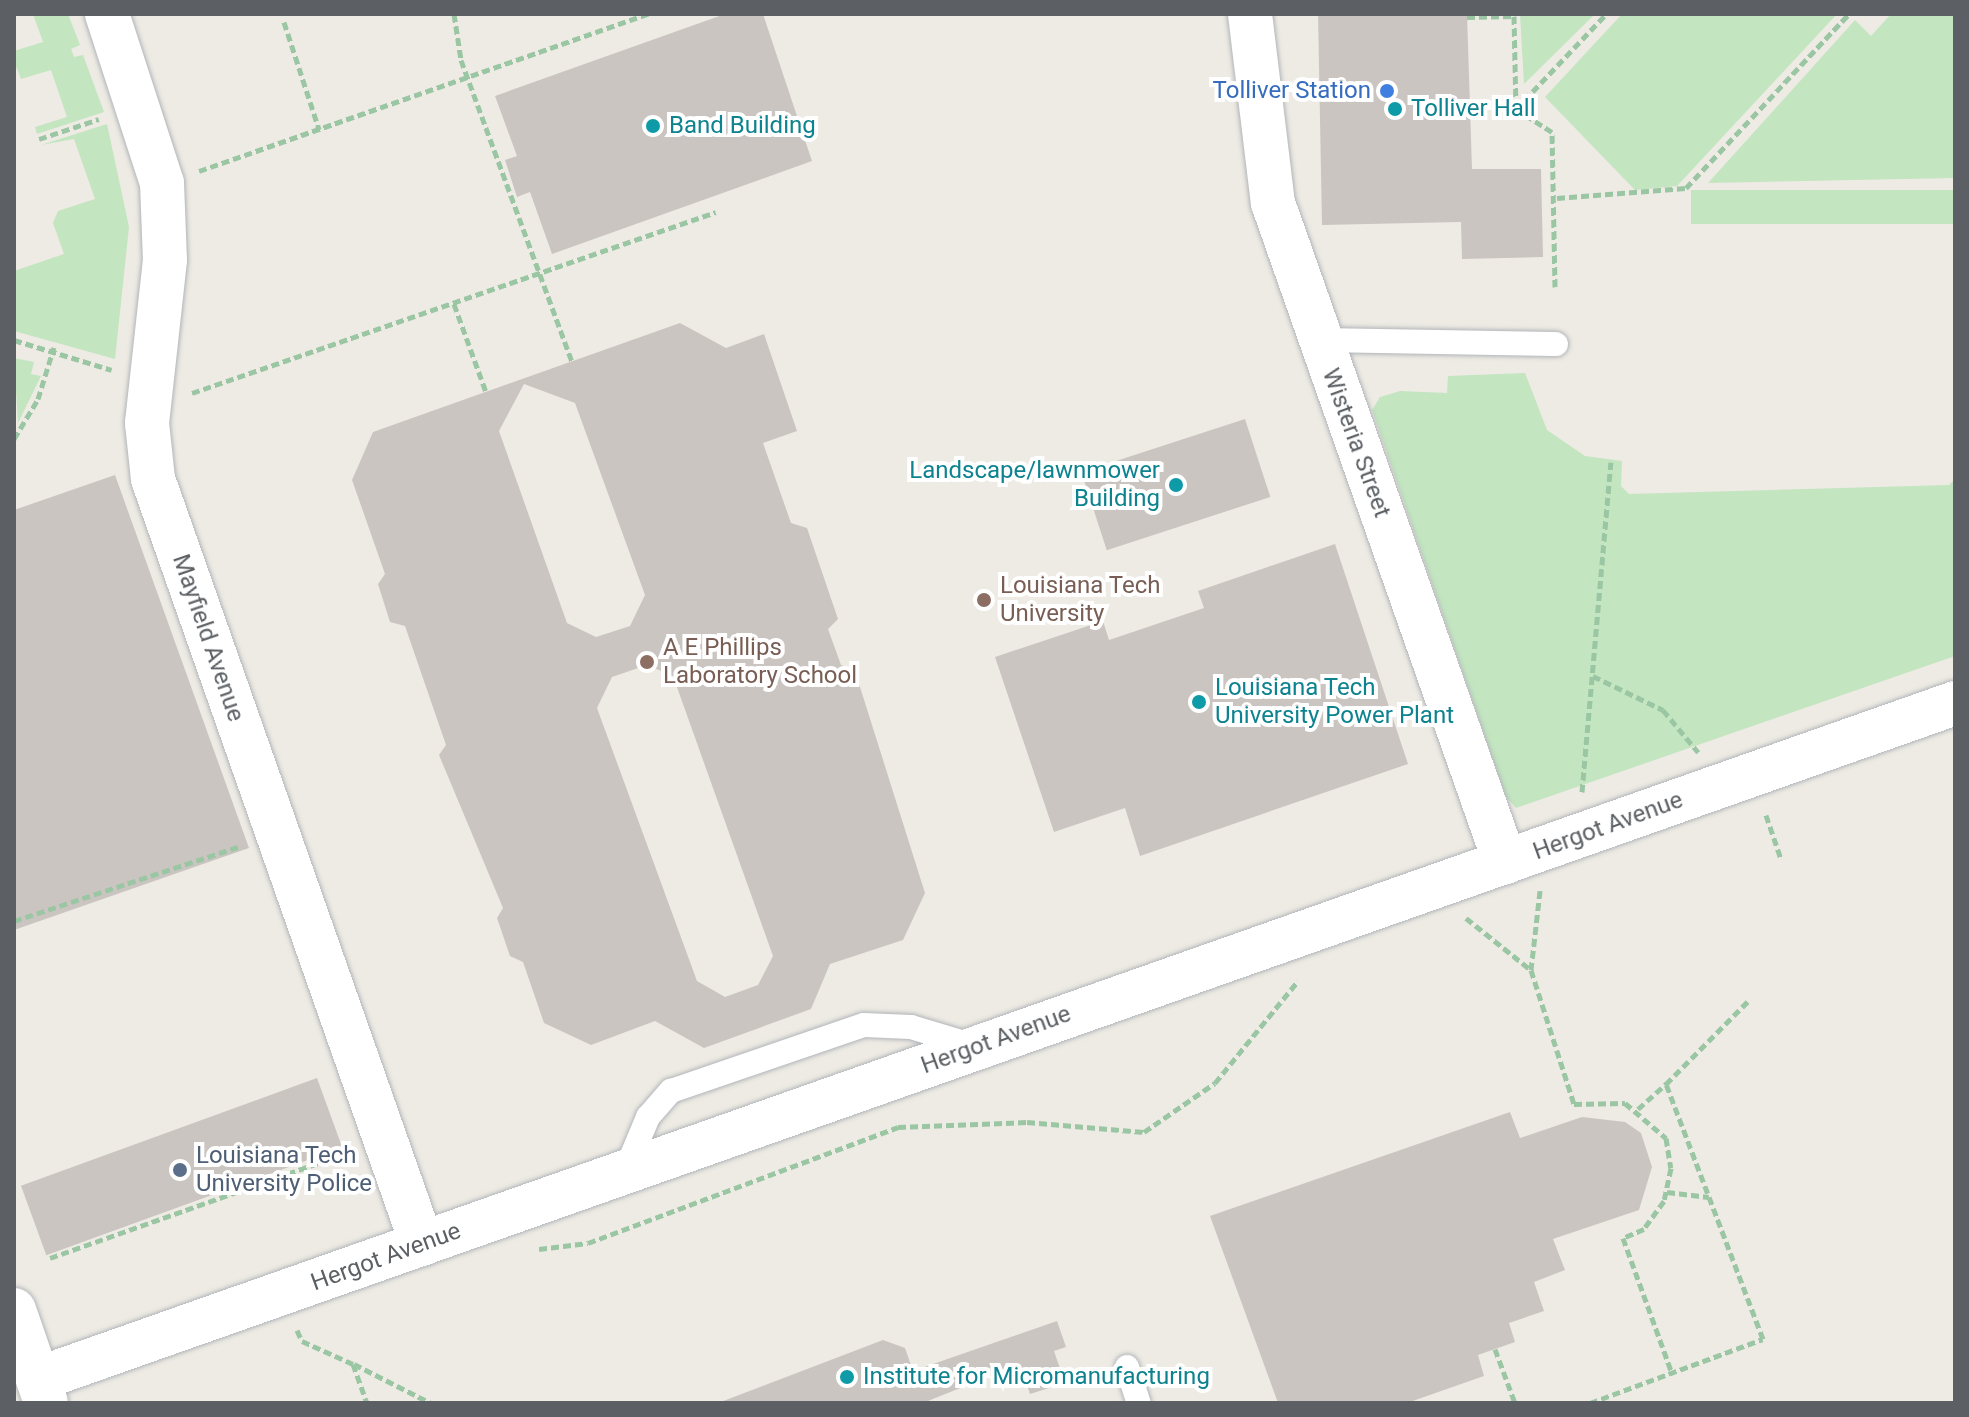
<!DOCTYPE html>
<style>
body{margin:0}
#map{position:relative;width:1969px;height:1417px;overflow:hidden;background:#eeebe4;font-family:Roboto,sans-serif}
div>[style]{position:absolute}
.green>*{inset:0;background:#c3e5c0;transform-origin:0 0}
.building>*{inset:0;background:#cac5c1;transform-origin:0 0}
.path>*{height:5px;margin-top:-2.5px;transform-origin:0;background:repeating-linear-gradient(90deg,#9ac6a3 0 8px,transparent 0 12px)}
.roads{filter:drop-shadow(0 0 2px #b1b5b9) drop-shadow(0 0 2px #b1b5b9)}
.service>*{height:24px;margin:-12px;padding:0 12px;transform-origin:12px;border-radius:12px;background:#fff}
.minor>*{height:44px;margin:-22px;padding:0 22px;transform-origin:22px;border-radius:22px;background:#fff}
.secondary>*{height:44px;margin:-22px;padding:0 22px;transform-origin:22px;border-radius:22px;background:#fff}
.dots>*{width:22px;height:22px;translate:-50% -50%;box-sizing:border-box;border:4px solid #fff;border-radius:50%}
span{translate:-50% -50%;white-space:nowrap;text-align:center;line-height:1.15;-webkit-text-stroke:8px #fff;paint-order:stroke}
.shop-label{font-size:24px;color:#366cbe}
.right{translate:-100% -50%;text-align:right}
.culture-label{font-size:24px;color:#0d838f}
.left{translate:0 -50%;text-align:left}
.street-label{font-size:24px;color:#5c6064}
.education-label{font-size:24px;color:#785e54}
.service-label{font-size:24px;color:#4e5e75}
.frame{position:absolute;inset:0;border:16px solid #5c6064;pointer-events:none}
</style>
<div id="map">
<div class="green">
<i style="clip-path:polygon(33px 14px,68px 14px,80px 45px,71px 49px,74px 57px,83px 55px,104px 112px,37px 134px,35px 127px,67px 117px,51px 70px,21px 79px,14px 61px,14px 51px,43px 42px)"></i>
<i style="clip-path:polygon(1520px 14px,1595px 14px,1524px 84px)"></i>
<i style="clip-path:polygon(1622px 14px,1837px 14px,1677px 186px,1635px 190px,1545px 97px)"></i>
<i style="clip-path:polygon(1891px 14px,1955px 14px,1955px 178px,1708px 183px,1855px 20px,1871px 36px)"></i>
<i style="clip-path:polygon(107px 124px,129px 227px,115px 359px,14px 331px,14px 271px,64px 254px,53px 223px,58px 211px,95px 199px,74px 139px,41px 145px)"></i>
<i style="left:1955px;top:190px;width:34px;height:264px;rotate:90deg"></i>
<i style="clip-path:polygon(14px 358px,34px 362px,31px 374px,41px 376px,18px 423px)"></i>
<i style="clip-path:polygon(1525px 373px,1547px 430px,1585px 456px,1622px 461px,1621px 486px,1629px 494px,1949px 485px,1955px 479px,1955px 656px,1516px 808px,1506px 797px,1372px 410px,1380px 397px,1400px 391px,1447px 393px,1448px 376px)"></i>
</div>
<div class="building">
<i style="clip-path:polygon(725px 14px,763px 14px,812px 161px,552px 254px,530px 192px,517px 197px,505px 160px,517px 156px,495px 96px)"></i>
<i style="clip-path:polygon(1318px 14px,1467px 14px,1472px 169px,1541px 169px,1543px 257px,1462px 259px,1461px 222px,1322px 225px)"></i>
<i style="clip-path:polygon(evenodd,680px 323px,726px 348px,764px 334px,797px 431px,763px 443px,791px 523px,807px 528px,838px 619px,828px 629px,841px 665px,855px 671px,925px 893px,903px 940px,830px 964px,811px 1009px,704px 1048px,655px 1021px,591px 1045px,544px 1023px,523px 962px,510px 956px,497px 918px,503px 908px,439px 755px,446px 745px,405px 626px,390px 622px,378px 584px,385px 574px,352px 480px,373px 432px,680px 323px,524px 384px,575px 403px,645px 595px,630px 626px,596px 637px,567px 623px,499px 431px,524px 384px,680px 323px,647px 665px,673px 676px,773px 956px,758px 985px,725px 997px,697px 981px,597px 708px,612px 677px,647px 665px)"></i>
<i style="left:1245px;top:419px;width:82px;height:172px;rotate:72deg"></i>
<i style="clip-path:polygon(115px 475px,249px 848px,14px 930px,14px 510px)"></i>
<i style="clip-path:polygon(1335px 544px,1408px 764px,1140px 856px,1125px 808px,1054px 832px,995px 657px,1103px 621px,1109px 640px,1204px 608px,1198px 591px)"></i>
<i style="left:317px;top:1078px;width:74px;height:315px;rotate:70deg"></i>
<i style="clip-path:polygon(1510px 1112px,1520px 1138px,1582px 1117px,1625px 1122px,1641px 1133px,1652px 1167px,1639px 1210px,1553px 1239px,1565px 1270px,1534px 1282px,1544px 1311px,1509px 1323px,1515px 1342px,1478px 1355px,1484px 1376px,1407px 1403px,1278px 1403px,1210px 1216px)"></i>
<i style="clip-path:polygon(1057px 1321px,1066px 1347px,1054px 1351px,1065px 1383px,1030px 1394px,1020px 1364px,923px 1403px,718px 1403px,883px 1340px,905px 1348px,913px 1371px)"></i>
</div>
<div class="path">
<i style="left:454px;top:14px;width:47px;rotate:81.3deg"></i>
<i style="left:461px;top:60px;width:321px;rotate:69.8deg"></i>
<i style="left:1467px;top:17px;width:47px;rotate:-1.2deg"></i>
<i style="left:1514px;top:16px;width:92px;rotate:88.8deg"></i>
<i style="left:284px;top:22px;width:113px;rotate:71.9deg"></i>
<i style="left:39px;top:139px;width:63px;rotate:-18.4deg"></i>
<i style="left:199px;top:171px;width:476px;rotate:-19.3deg"></i>
<i style="left:1557px;top:198px;width:129px;rotate:-4.4deg"></i>
<i style="left:1686px;top:188px;width:238px;rotate:-46.9deg"></i>
<i style="left:1555px;top:287px;width:155px;rotate:-91.1deg"></i>
<i style="left:1552px;top:132px;width:43px;rotate:-147.4deg"></i>
<i style="left:1516px;top:109px;width:131px;rotate:-46.5deg"></i>
<i style="left:454px;top:304px;width:94px;rotate:70deg"></i>
<i style="left:14px;top:340px;width:102px;rotate:17deg"></i>
<i style="left:192px;top:393px;width:554px;rotate:-19.06deg"></i>
<i style="left:14px;top:439px;width:47px;rotate:-59deg"></i>
<i style="left:38px;top:399px;width:54px;rotate:-72.9deg"></i>
<i style="left:1593px;top:676px;width:78px;rotate:25.9deg"></i>
<i style="left:1663px;top:710px;width:55px;rotate:50.2deg"></i>
<i style="left:1582px;top:792px;width:331px;rotate:-85deg"></i>
<i style="left:1766px;top:815px;width:46px;rotate:71.2deg"></i>
<i style="left:1466px;top:918px;width:83px;rotate:38.7deg"></i>
<i style="left:1531px;top:970px;width:80px;rotate:-83.5deg"></i>
<i style="left:14px;top:921px;width:236px;rotate:-18.3deg"></i>
<i style="left:1531px;top:970px;width:141px;rotate:72.2deg"></i>
<i style="left:1574px;top:1104px;width:51px;rotate:-1.1deg"></i>
<i style="left:1625px;top:1103px;width:54px;rotate:40.5deg"></i>
<i style="left:1666px;top:1138px;width:30px;rotate:81deg"></i>
<i style="left:1671px;top:1168px;width:34px;rotate:102deg"></i>
<i style="left:1664px;top:1201px;width:34px;rotate:126deg"></i>
<i style="left:1644px;top:1229px;width:23px;rotate:157deg"></i>
<i style="left:1623px;top:1238px;width:144px;rotate:70.1deg"></i>
<i style="left:1638px;top:1109px;width:38px;rotate:-42deg"></i>
<i style="left:1667px;top:1192px;width:42px;rotate:6.8deg"></i>
<i style="left:539px;top:1249px;width:49px;rotate:-7deg"></i>
<i style="left:588px;top:1243px;width:331px;rotate:-20.5deg"></i>
<i style="left:898px;top:1127px;width:129px;rotate:-2.2deg"></i>
<i style="left:1027px;top:1122px;width:117px;rotate:4.9deg"></i>
<i style="left:1144px;top:1132px;width:86px;rotate:-34.6deg"></i>
<i style="left:1215px;top:1083px;width:132px;rotate:-50.9deg"></i>
<i style="left:50px;top:1258px;width:314px;rotate:-19.5deg"></i>
<i style="left:297px;top:1330px;width:12px;rotate:66deg"></i>
<i style="left:302px;top:1341px;width:56px;rotate:24.3deg"></i>
<i style="left:353px;top:1364px;width:41px;rotate:70.3deg"></i>
<i style="left:1495px;top:1349px;width:58px;rotate:69.7deg"></i>
<i style="left:354px;top:1364px;width:86px;rotate:26.9deg"></i>
<i style="left:1590px;top:1403px;width:184px;rotate:-20.3deg"></i>
<i style="left:1763px;top:1339px;width:273px;rotate:-110.8deg"></i>
<i style="left:1666px;top:1084px;width:118px;rotate:-45.3deg"></i>
</div>
<div class="roads">
<div class="service">
<i style="left:1319px;top:340px;width:237px;rotate:1deg"></i>
<i style="left:625px;top:1172px;width:60px;rotate:-67.3deg"></i>
<i style="left:648px;top:1117px;width:35px;rotate:-49deg"></i>
<i style="left:671px;top:1091px;width:204px;rotate:-18.9deg"></i>
<i style="left:864px;top:1025px;width:47px;rotate:2.4deg"></i>
<i style="left:911px;top:1027px;width:66px;rotate:16.8deg"></i>
<i style="left:1127px;top:1367px;width:38px;rotate:72deg"></i>
</div>
<div class="minor">
<i style="left:107px;top:14px;width:178px;rotate:72deg"></i>
<i style="left:162px;top:183px;width:77px;rotate:87.8deg"></i>
<i style="left:165px;top:260px;width:164px;rotate:96.3deg"></i>
<i style="left:147px;top:423px;width:56px;rotate:83.9deg"></i>
<i style="left:153px;top:479px;width:811px;rotate:70.63deg"></i>
<i style="left:1250px;top:14px;width:190px;rotate:83.1deg"></i>
<i style="left:1273px;top:203px;width:699px;rotate:70.61deg"></i>
<i style="left:38px;top:1379px;width:2033px;rotate:-19.42deg"></i>
</div>
<div class="secondary">
<i style="left:14px;top:1310px;width:98px;rotate:71deg"></i>
</div>
</div>
<div class="dots">
<i style="left:1387px;top:91px;background:#3f7fe0"></i>
<i style="left:1395px;top:109px;background:#0f9aa8"></i>
<i style="left:653px;top:126px;background:#0f9aa8"></i>
<i style="left:1176px;top:485px;background:#0f9aa8"></i>
<i style="left:984px;top:600px;background:#8d6e63"></i>
<i style="left:647px;top:662px;background:#8d6e63"></i>
<i style="left:1199px;top:702px;background:#0f9aa8"></i>
<i style="left:180px;top:1170px;background:#5c6f8a"></i>
<i style="left:847px;top:1377px;background:#0f9aa8"></i>
</div>
<div class="shop-label">
<span class="right" style="left:1371px;top:91px">Tolliver Station</span>
</div>
<div class="culture-label">
<span class="left" style="left:1411px;top:109px">Tolliver Hall</span>
<span class="left" style="left:669px;top:126px">Band Building</span>
<span class="right" style="left:1160px;top:485px">Landscape/lawnmower<br>Building</span>
<span class="left" style="left:1215px;top:702px">Louisiana Tech<br>University Power Plant</span>
<span class="left" style="left:863px;top:1377px">Institute for Micromanufacturing</span>
</div>
<div class="street-label">
<span style="left:1356px;top:443px;rotate:70deg">Wisteria Street</span>
<span style="left:208px;top:638px;rotate:71deg">Mayfield Avenue</span>
<span style="left:1608px;top:826px;rotate:-20deg">Hergot Avenue</span>
<span style="left:996px;top:1040px;rotate:-20deg">Hergot Avenue</span>
<span style="left:386px;top:1257px;rotate:-20deg">Hergot Avenue</span>
</div>
<div class="education-label">
<span class="left" style="left:1000px;top:600px">Louisiana Tech<br>University</span>
<span class="left" style="left:663px;top:662px">A E Phillips<br>Laboratory School</span>
</div>
<div class="service-label">
<span class="left" style="left:196px;top:1170px">Louisiana Tech<br>University Police</span>
</div>
<div class="frame"></div>
</div>
